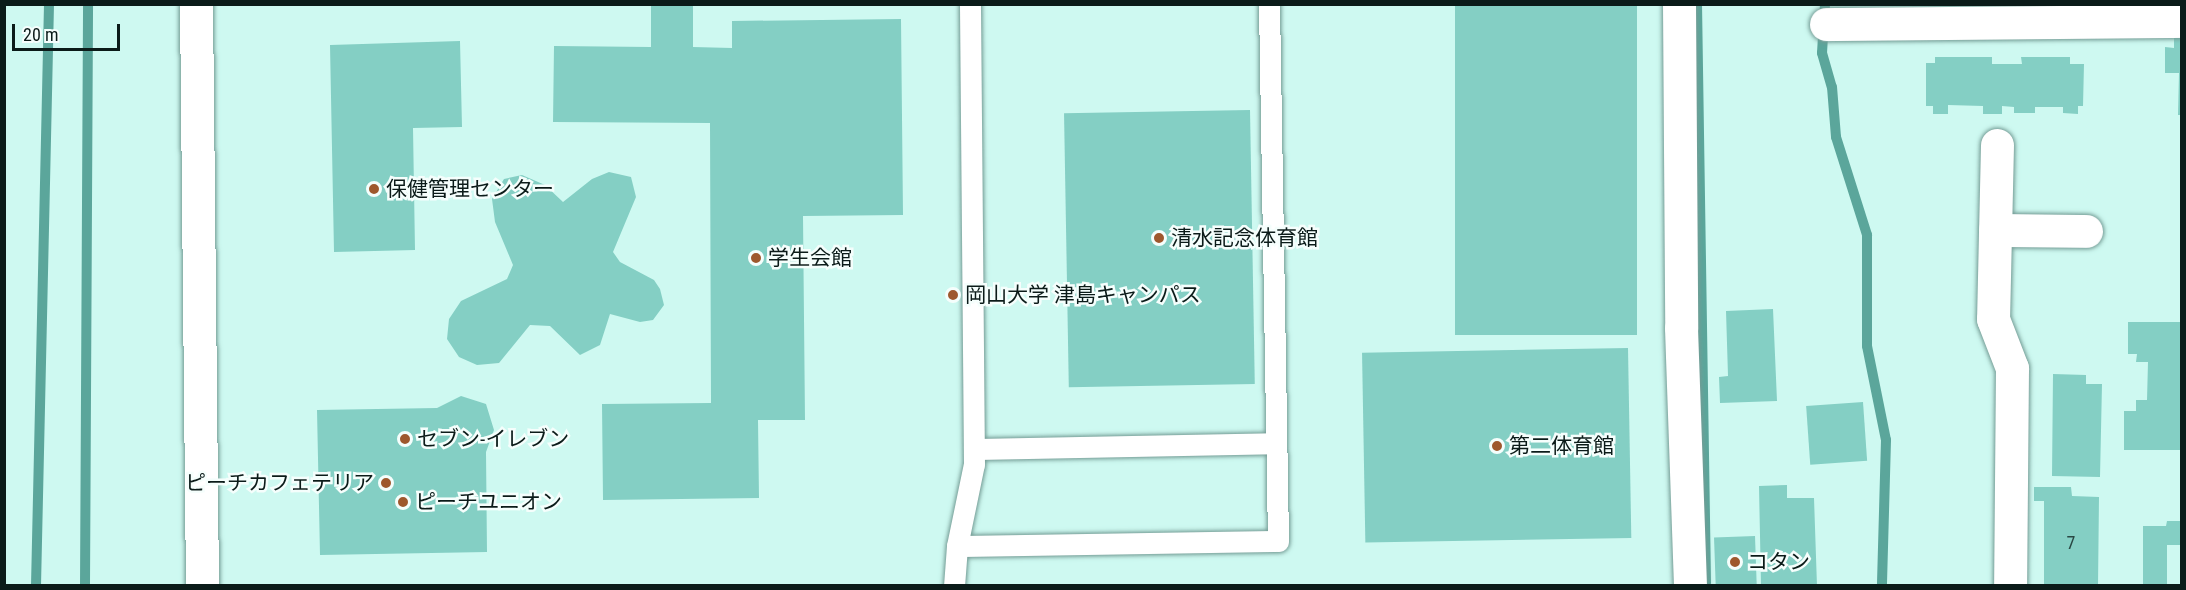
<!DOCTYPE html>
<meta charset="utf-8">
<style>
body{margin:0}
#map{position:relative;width:2186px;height:590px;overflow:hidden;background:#cef9f1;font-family:"Roboto Condensed","Noto Sans JP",sans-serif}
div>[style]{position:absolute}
.stream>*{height:10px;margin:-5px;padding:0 5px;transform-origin:5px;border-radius:5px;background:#5ba69b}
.building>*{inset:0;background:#84cfc4;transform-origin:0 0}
.roads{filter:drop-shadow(0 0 2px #749c95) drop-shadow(0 0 2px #749c95)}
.lane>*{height:21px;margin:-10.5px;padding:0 10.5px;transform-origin:10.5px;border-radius:10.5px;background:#fff}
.street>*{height:33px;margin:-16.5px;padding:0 16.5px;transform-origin:16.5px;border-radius:16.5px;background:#fff}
.secondary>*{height:33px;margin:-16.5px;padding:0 16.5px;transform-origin:16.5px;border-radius:16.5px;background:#fff}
.dots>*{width:16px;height:16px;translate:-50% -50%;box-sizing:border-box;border:3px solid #f5fefc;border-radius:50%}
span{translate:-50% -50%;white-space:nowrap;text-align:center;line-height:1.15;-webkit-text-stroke:5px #f5fefc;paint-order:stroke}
.number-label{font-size:18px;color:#294844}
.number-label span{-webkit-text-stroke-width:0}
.poi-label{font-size:21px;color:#0b1b19}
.left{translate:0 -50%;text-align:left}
.right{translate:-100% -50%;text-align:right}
.frame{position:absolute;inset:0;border:6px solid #0b1b19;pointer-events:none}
.scale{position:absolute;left:12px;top:24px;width:108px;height:27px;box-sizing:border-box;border:3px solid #0b1b19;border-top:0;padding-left:8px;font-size:18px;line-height:21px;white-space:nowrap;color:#0b1b19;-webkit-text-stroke:4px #f5fefc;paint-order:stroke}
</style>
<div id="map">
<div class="stream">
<i style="left:1697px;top:4px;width:579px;rotate:89.11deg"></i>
<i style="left:1825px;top:4px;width:49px;rotate:93.5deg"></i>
<i style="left:1822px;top:53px;width:35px;rotate:74deg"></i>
<i style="left:1832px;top:87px;width:50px;rotate:85.4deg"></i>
<i style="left:1836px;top:137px;width:103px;rotate:72.4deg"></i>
<i style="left:1867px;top:235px;width:111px;rotate:90deg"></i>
<i style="left:1867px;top:346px;width:96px;rotate:78.6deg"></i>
<i style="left:1886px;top:440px;width:146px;rotate:91.6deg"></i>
<i style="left:36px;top:586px;width:582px;rotate:-88.72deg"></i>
<i style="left:85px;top:586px;width:582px;rotate:-89.7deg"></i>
</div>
<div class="building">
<i style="clip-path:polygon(651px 4px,693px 4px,693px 47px,732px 48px,732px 21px,901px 19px,903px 215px,803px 216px,805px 420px,758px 420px,759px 498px,603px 500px,602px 404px,711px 403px,710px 123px,553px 122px,554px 46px,651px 47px)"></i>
<i style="left:1455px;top:4px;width:182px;height:331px"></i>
<i style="clip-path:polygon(2174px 36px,2182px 36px,2182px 115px,2178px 115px,2179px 73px,2165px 73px,2165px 47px,2174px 48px)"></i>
<i style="clip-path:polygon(460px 41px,462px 127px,413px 128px,415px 250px,334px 252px,330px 45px)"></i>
<i style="clip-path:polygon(1935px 57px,1992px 57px,1992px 64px,2022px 64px,2021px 57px,2070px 57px,2070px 64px,2084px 64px,2083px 106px,2078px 106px,2078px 114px,2063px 113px,2063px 107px,2035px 107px,2035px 113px,2014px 113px,2014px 107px,2002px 106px,2002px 114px,1983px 114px,1983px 106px,1948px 105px,1948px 114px,1933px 114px,1933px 106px,1926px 106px,1926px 63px,1935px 63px)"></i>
<i style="left:1250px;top:110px;width:274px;height:186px;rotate:89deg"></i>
<i style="clip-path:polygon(609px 172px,631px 177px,636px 197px,613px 252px,620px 262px,654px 280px,660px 289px,664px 305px,653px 320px,640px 322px,610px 314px,600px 345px,580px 355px,550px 326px,530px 325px,499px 363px,477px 365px,459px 357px,447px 339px,449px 319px,461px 301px,507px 279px,513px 265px,495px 222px,492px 199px,504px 179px,522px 175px,545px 185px,563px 202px,592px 179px)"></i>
<i style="clip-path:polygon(1773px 309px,1777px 401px,1720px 403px,1719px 377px,1728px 376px,1726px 311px)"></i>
<i style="clip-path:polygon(2128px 322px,2182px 322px,2182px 450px,2124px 450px,2124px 411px,2136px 411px,2136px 400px,2147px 400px,2148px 362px,2136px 362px,2137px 354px,2128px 354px)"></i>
<i style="left:1628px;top:348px;width:190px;height:266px;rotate:89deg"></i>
<i style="clip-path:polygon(2053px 374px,2086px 375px,2086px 384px,2102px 384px,2100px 477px,2052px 476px)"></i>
<i style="clip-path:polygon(461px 396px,486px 404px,494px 430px,486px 452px,487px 552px,320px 555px,317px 410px,437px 408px)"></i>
<i style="left:1863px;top:402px;width:59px;height:57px;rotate:86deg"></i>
<i style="clip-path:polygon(1787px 485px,1787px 498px,1814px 498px,1817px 586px,1761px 586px,1759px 486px)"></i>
<i style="clip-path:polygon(2034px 487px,2071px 487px,2072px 496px,2099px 497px,2098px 586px,2044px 586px,2044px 501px,2034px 501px)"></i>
<i style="clip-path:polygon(2167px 521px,2182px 521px,2182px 545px,2167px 545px,2167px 586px,2143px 586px,2143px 526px,2166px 526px)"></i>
<i style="left:1755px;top:536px;width:50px;height:41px;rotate:88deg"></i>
</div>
<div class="roads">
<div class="lane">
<i style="left:974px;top:449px;width:302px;rotate:-1.1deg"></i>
<i style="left:957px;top:546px;width:321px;rotate:-0.9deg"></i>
<i style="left:1278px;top:541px;width:537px;rotate:-90.96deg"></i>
<i style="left:954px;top:586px;width:40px;rotate:-85.7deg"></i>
<i style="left:957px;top:546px;width:84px;rotate:-78.3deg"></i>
<i style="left:974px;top:464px;width:460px;rotate:-90.5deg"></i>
</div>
<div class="street">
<i style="left:1679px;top:4px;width:324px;rotate:89.6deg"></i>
<i style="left:1681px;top:328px;width:258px;rotate:88deg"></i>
<i style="left:1826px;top:24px;width:356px;rotate:-0.5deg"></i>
<i style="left:1997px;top:145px;width:174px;rotate:91.3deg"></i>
<i style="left:1993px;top:319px;width:53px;rotate:68.8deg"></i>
<i style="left:2012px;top:368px;width:218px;rotate:90.5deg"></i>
<i style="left:1995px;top:230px;width:91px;rotate:0.6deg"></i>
</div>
<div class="secondary">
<i style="left:196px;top:4px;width:582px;rotate:89.41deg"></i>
</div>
</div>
<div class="dots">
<i style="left:374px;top:189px;background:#9e582d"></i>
<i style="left:1159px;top:238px;background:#9e582d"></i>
<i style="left:756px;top:258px;background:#9e582d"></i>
<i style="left:953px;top:295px;background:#9e582d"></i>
<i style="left:405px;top:439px;background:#9e582d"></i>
<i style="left:1497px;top:446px;background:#9e582d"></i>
<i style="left:386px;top:483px;background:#9e582d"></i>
<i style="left:403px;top:502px;background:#9e582d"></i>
<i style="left:1735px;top:562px;background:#9e582d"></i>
</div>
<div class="number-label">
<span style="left:2071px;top:543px">7</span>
</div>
<div class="poi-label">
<span class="left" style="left:386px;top:189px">保健管理センター</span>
<span class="left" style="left:1171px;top:238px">清水記念体育館</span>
<span class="left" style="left:768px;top:258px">学生会館</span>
<span class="left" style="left:965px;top:295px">岡山大学 津島キャンパス</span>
<span class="left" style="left:417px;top:439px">セブン-イレブン</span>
<span class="left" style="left:1509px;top:446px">第二体育館</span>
<span class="right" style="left:374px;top:483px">ピーチカフェテリア</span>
<span class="left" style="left:415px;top:502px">ピーチユニオン</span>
<span class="left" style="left:1747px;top:562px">コタン</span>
</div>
<div class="frame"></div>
<div class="scale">20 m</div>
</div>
